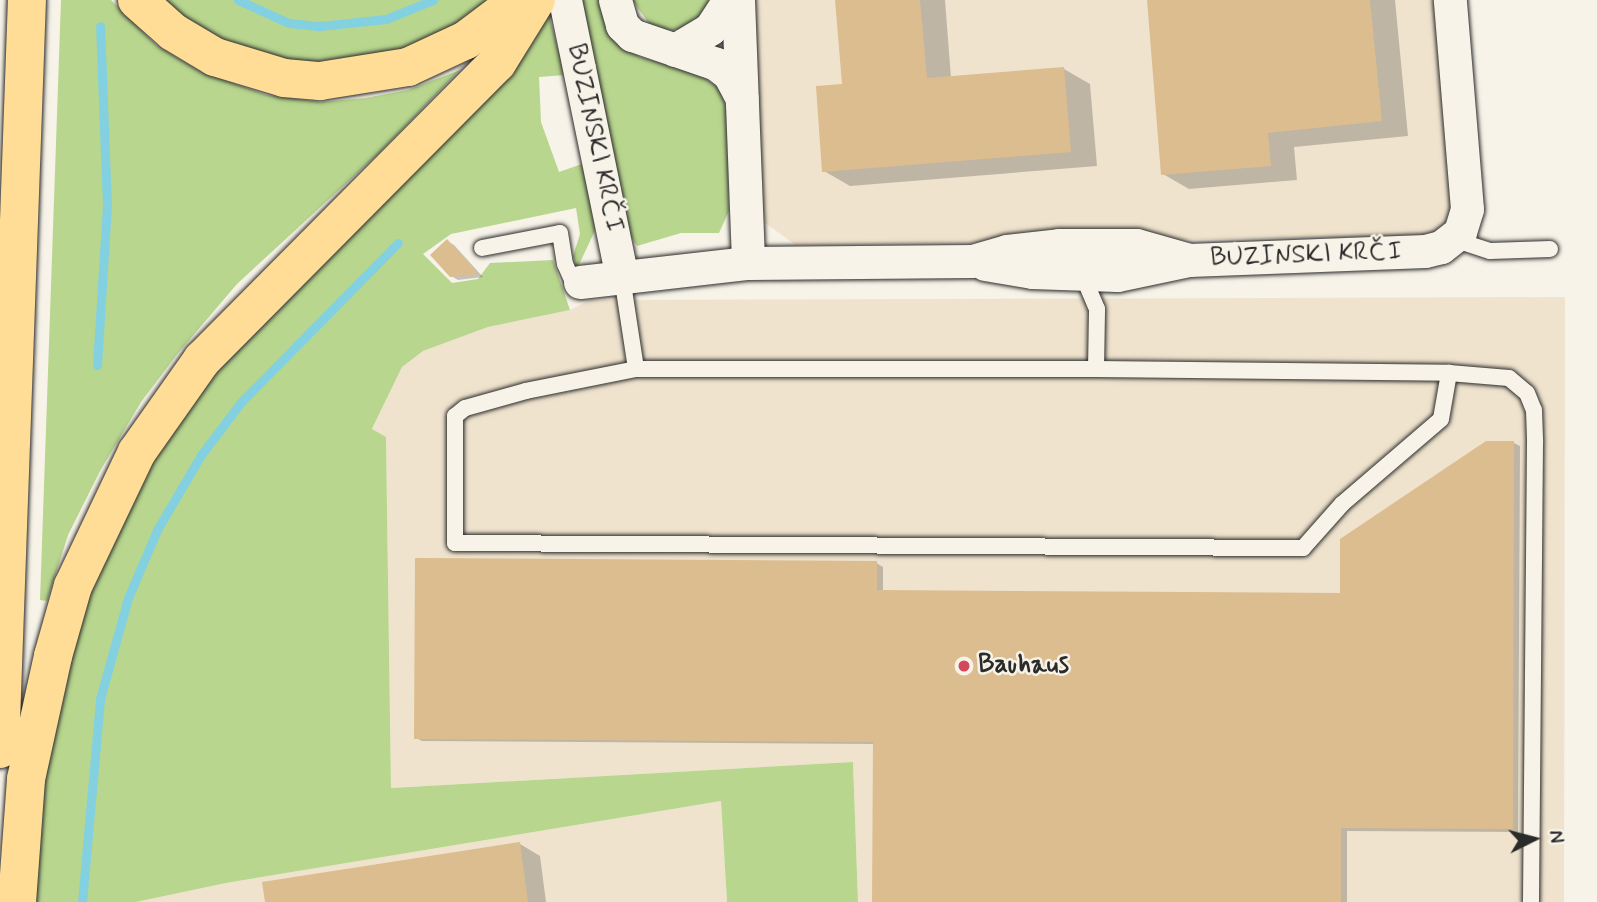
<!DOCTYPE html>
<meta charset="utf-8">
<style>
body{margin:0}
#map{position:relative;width:1597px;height:902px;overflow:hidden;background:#f7f3e8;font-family:Mynerve,sans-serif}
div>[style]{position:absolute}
.built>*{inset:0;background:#efe3cd}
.green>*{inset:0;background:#b8d68e}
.shadow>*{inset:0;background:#0003}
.stream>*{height:9px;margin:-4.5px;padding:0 4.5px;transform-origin:4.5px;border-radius:4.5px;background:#83d1e0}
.building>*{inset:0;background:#dcbd8f}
.roads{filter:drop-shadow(0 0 2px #2b2b2b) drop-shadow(0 0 2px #2b2b2b)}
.service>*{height:16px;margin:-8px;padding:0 8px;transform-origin:8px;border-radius:8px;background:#f7f3e8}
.minor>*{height:33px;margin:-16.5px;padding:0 16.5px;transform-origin:16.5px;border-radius:16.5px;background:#f7f3e8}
.motorway>*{height:38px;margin:-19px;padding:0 19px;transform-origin:19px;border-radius:19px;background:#ffdd96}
.dots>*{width:19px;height:19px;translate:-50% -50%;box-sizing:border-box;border:4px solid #f7f3e8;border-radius:50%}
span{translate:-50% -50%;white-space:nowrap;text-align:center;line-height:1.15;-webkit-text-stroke:5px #f7f3e8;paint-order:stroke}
.street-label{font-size:26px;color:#2b2b2b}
.poi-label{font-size:26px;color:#2b2b2b;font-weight:700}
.left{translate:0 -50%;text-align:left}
.north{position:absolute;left:1499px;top:804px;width:70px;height:70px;-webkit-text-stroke:5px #f7f3e8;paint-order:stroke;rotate:84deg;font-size:19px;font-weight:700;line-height:28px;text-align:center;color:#2b2b2b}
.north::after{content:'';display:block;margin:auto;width:24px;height:32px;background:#2b2b2b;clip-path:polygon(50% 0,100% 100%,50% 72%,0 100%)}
</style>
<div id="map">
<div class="built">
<i style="clip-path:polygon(754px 0,1436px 0,1456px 207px,1443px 227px,1430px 236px,796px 245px,765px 223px,761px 206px)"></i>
<i style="clip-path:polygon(1565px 297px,1564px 902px,858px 902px,853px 762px,391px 788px,386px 437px,372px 430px,402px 367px,423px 351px,488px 327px,570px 310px,590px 300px)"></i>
<i style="clip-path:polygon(721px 801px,727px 902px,136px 902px,226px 883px)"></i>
</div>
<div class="green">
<i style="clip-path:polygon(61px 0,111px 0,156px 45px,201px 72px,267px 95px,320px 102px,365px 98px,408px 90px,460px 70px,378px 154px,237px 284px,179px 352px,141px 402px,100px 471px,68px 535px,47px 601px,40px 600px)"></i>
<i style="clip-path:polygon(155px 0,496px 0,477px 21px,364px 67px,254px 59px)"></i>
<i style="clip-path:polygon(581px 0,599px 0,604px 21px,619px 41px,640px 57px,696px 72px,721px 90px,727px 113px,729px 211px,719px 233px,681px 233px,637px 246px,629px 234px)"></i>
<i style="clip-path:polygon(632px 0,715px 0,687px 28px,667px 31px,650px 25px)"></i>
<i style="clip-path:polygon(549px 15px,565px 75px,539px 77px,541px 122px,559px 172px,582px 164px,598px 224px,577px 269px,573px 256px,580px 234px,576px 208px,451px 234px,423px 254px,452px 283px,478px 279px,490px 263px,553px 260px,570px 310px,488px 327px,423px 351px,402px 367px,372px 429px,386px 437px,391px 788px,853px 762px,858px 902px,727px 902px,721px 801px,226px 883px,136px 902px,34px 902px,42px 804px,63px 666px,106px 539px,161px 438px,225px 353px)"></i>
</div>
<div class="shadow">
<i style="clip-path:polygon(837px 0,945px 0,951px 78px,1064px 69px,1090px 84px,1097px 166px,850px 186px,824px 171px,844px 86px)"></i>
<i style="clip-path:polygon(1149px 0,1395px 0,1408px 136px,1294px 147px,1297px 180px,1189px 189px,1163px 174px)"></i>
<i style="clip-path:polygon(447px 241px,454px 245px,483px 277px,458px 280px,451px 276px)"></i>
<i style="clip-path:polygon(1514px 443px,1520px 446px,1518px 832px,1347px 831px,1347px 902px,874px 902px,875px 744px,422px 741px,416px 738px,876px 563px,883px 567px,883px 592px,1341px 595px)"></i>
<i style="clip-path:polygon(520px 844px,540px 856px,546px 902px,267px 902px)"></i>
</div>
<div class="stream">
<i style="left:238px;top:0;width:56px;rotate:24.3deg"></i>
<i style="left:289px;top:23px;width:31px;rotate:6deg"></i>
<i style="left:320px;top:26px;width:66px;rotate:-6.1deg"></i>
<i style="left:386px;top:19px;width:51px;rotate:-22deg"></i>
<i style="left:97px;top:365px;width:159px;rotate:-86.4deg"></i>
<i style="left:107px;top:206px;width:180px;rotate:-92.2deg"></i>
<i style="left:82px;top:902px;width:204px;rotate:-84.9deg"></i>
<i style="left:100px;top:699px;width:105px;rotate:-74.5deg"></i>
<i style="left:128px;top:598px;width:74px;rotate:-66.9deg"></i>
<i style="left:157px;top:530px;width:87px;rotate:-59.6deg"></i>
<i style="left:201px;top:455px;width:68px;rotate:-52.8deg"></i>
<i style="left:242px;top:401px;width:222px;rotate:-45.4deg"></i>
</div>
<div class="building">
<i style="clip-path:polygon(835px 0,920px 0,927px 78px,1064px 67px,1071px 152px,822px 172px,816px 86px,842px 84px)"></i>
<i style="clip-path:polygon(1147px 0,1370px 0,1382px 121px,1268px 133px,1271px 166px,1161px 175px)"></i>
<i style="clip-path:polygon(447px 239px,479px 274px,450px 277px,430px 255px)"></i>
<i style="clip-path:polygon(1486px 441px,1514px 441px,1513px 829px,1341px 828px,1341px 902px,872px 902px,873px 742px,414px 739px,415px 558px,877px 561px,877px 590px,1340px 593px,1340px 539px)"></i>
<i style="clip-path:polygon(520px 842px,528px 902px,265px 902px,262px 882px)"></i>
</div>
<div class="roads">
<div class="service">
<i style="left:1453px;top:239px;width:39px;rotate:18deg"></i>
<i style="left:1490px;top:251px;width:60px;rotate:-1.9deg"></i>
<i style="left:482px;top:248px;width:79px;rotate:-10.9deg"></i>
<i style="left:560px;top:233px;width:31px;rotate:81deg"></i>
<i style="left:565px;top:264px;width:17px;rotate:66deg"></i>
<i style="left:572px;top:280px;width:8px;rotate:14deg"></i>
<i style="left:622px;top:277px;width:93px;rotate:81.3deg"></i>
<i style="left:636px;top:369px;width:460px"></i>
<i style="left:1096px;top:369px;width:60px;rotate:-89deg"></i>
<i style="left:1097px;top:309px;width:39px;rotate:-113deg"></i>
<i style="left:636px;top:369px;width:112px;rotate:168.7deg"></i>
<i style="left:526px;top:391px;width:63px;rotate:164.4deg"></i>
<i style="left:465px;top:408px;width:13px;rotate:141deg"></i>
<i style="left:455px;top:416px;width:127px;rotate:90deg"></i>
<i style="left:455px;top:543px;width:848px;rotate:0.34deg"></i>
<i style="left:1303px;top:548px;width:59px;rotate:-48.4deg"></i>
<i style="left:1342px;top:504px;width:130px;rotate:-40.6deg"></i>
<i style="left:1441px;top:419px;width:47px;rotate:-80.1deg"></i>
<i style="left:1096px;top:369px;width:353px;rotate:0.6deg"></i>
<i style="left:1449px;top:373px;width:60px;rotate:4.8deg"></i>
<i style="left:1509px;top:378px;width:23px;rotate:40deg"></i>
<i style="left:1527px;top:393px;width:18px;rotate:68deg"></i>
<i style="left:1534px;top:410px;width:33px;rotate:88deg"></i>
<i style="left:1535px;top:443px;width:459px;rotate:90.5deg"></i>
</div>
<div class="minor">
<i style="left:565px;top:0;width:283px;rotate:78.4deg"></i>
<i style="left:615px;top:0;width:26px;rotate:74deg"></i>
<i style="left:622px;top:25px;width:14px;rotate:45deg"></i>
<i style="left:632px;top:35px;width:89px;rotate:19deg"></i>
<i style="left:716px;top:64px;width:16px;rotate:38deg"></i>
<i style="left:729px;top:74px;width:27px;rotate:62deg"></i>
<i style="left:738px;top:0;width:263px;rotate:87.8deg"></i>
<i style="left:675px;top:50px;width:41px;rotate:-31deg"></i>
<i style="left:710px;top:29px;width:35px;rotate:-57deg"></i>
<i style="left:985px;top:264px;width:48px;rotate:9.7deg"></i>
<i style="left:1032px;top:272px;width:85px;rotate:2deg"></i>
<i style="left:1117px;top:275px;width:74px;rotate:-11.8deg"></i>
<i style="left:580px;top:282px;width:169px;rotate:-6.5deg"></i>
<i style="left:748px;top:263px;width:224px;rotate:-0.5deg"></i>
<i style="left:972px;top:261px;width:36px;rotate:-16deg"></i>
<i style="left:1007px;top:251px;width:52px;rotate:-6.6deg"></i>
<i style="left:1059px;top:245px;width:77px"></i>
<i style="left:1136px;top:245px;width:55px;rotate:15.8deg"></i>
<i style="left:1189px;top:260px;width:236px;rotate:-2.2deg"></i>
<i style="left:1425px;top:251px;width:16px;rotate:-14deg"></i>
<i style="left:1441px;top:247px;width:24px;rotate:-38deg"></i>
<i style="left:1460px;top:232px;width:24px;rotate:-73deg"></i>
<i style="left:1467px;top:209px;width:210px;rotate:-94.7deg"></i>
</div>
<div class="motorway">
<i style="left:137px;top:0;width:48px;rotate:41.6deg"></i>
<i style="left:173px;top:32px;width:49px;rotate:30.8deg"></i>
<i style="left:215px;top:57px;width:72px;rotate:16.9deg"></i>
<i style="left:284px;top:78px;width:36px;rotate:5deg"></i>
<i style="left:320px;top:81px;width:89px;rotate:-9deg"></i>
<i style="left:408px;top:67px;width:64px;rotate:-25deg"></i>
<i style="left:466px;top:40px;width:66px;rotate:-37deg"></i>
<i style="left:0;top:749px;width:749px;rotate:-87.94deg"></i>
<i style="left:17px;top:902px;width:123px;rotate:-85.8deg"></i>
<i style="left:26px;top:779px;width:126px;rotate:-77.6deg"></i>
<i style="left:53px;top:656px;width:73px;rotate:-74.1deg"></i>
<i style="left:73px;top:586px;width:148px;rotate:-64.5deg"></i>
<i style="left:137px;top:452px;width:113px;rotate:-54.8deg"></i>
<i style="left:202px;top:360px;width:419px;rotate:-45.2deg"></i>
<i style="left:497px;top:63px;width:74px;rotate:-58.2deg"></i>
</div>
</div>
<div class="dots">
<i style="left:964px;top:666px;background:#d1495b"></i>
</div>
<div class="street-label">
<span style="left:594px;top:138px;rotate:78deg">BUZINSKI KRČI</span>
<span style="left:1306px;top:256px;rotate:-2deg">BUZINSKI KRČI</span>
</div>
<div class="poi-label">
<span class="left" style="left:978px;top:666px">Bauhaus</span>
</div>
<div class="north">N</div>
</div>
